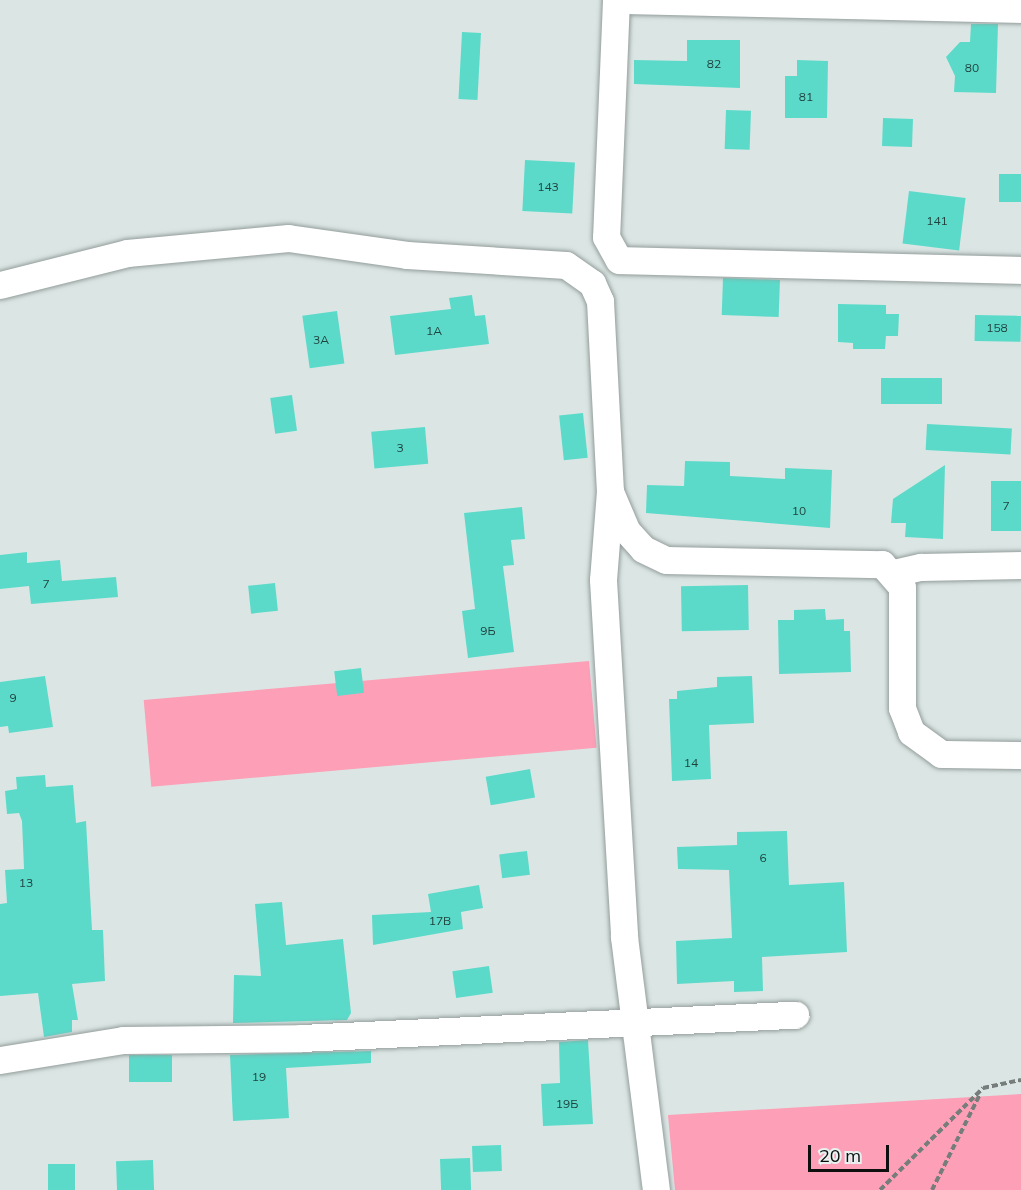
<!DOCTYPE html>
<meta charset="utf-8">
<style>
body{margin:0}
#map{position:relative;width:1021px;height:1190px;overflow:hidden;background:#dbe6e4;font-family:Mulish,sans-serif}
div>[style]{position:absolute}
.green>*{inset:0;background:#fc9fb7;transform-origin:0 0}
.building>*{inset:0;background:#5bdaca;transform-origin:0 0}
.path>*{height:4px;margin-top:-2px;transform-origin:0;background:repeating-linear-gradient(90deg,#767d7b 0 6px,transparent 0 9px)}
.roads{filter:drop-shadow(0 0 2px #939d9b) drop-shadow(0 0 2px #939d9b)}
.minor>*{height:27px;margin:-13.5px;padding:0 13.5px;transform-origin:13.5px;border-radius:13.5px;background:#fff}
span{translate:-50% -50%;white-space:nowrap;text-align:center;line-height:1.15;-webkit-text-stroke:4.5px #e8f3f1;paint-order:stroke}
.number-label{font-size:12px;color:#20423e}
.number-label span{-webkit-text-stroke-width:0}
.scale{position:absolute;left:808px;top:1145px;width:81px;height:27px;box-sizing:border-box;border:3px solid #0d100f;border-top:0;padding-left:8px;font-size:18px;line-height:21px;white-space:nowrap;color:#0d100f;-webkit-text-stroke:4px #e8f3f1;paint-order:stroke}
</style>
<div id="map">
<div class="green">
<i style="left:589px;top:661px;width:87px;height:447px;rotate:85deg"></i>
<i style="clip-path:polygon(1021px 1094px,1021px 1190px,675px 1190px,668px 1115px)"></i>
</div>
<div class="building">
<i style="clip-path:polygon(971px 24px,998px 24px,996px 93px,954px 92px,955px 76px,946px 57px,960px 42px,970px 42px)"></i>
<i style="left:462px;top:32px;width:19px;height:67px;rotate:3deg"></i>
<i style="clip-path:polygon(687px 40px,740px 40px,740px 88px,634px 84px,634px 60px,687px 61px)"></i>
<i style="clip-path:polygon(797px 60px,828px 61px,827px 118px,785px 118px,785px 76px,797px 76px)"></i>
<i style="left:726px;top:110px;width:25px;height:39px;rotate:2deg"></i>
<i style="left:883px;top:118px;width:30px;height:28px;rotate:2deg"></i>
<i style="left:525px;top:160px;width:50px;height:51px;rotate:3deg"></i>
<i style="left:999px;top:174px;width:22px;height:28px"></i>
<i style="left:909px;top:191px;width:57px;height:53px;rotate:7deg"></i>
<i style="left:723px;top:278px;width:57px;height:37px;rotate:2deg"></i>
<i style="clip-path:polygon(472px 295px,475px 316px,485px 315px,489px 344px,395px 355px,390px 316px,451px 309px,449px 298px)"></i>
<i style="clip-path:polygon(838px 304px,886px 305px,886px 314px,899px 314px,898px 336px,886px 336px,885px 349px,853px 349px,853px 343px,838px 342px)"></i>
<i style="left:337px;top:311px;width:53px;height:35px;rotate:82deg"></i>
<i style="left:975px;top:315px;width:46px;height:26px;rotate:1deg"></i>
<i style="left:942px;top:378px;width:26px;height:61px;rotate:90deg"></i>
<i style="left:292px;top:395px;width:36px;height:22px;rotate:82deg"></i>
<i style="left:583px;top:413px;width:45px;height:24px;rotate:84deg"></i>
<i style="left:927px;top:424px;width:85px;height:26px;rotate:3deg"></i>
<i style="left:425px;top:427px;width:37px;height:54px;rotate:85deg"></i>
<i style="clip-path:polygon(685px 461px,730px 462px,730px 476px,785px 479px,785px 468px,832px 470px,830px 528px,646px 513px,647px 485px,684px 486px)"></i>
<i style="clip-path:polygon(945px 465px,943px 539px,905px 537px,906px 523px,891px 523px,893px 499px)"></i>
<i style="left:991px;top:481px;width:30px;height:50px"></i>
<i style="clip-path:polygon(522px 507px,525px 539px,511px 540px,514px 565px,503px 566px,514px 652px,468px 658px,462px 611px,475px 609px,464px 513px)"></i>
<i style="clip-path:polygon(27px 552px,27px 563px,60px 560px,62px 581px,116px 577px,118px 597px,31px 604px,29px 586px,0 589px,0 555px)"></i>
<i style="left:275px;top:583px;width:28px;height:27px;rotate:84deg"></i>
<i style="left:748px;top:585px;width:45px;height:67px;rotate:89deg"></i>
<i style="clip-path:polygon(825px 609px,826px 620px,844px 619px,844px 631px,850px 631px,851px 672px,779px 674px,778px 620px,794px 620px,794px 610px)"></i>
<i style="left:361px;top:668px;width:25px;height:27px;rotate:83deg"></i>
<i style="clip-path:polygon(45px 676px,53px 727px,9px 733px,8px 726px,0 727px,0 682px)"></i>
<i style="clip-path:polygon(752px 676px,754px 723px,709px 725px,711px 779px,672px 781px,669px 699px,677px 699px,677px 691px,717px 687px,717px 677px)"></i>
<i style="left:530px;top:769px;width:29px;height:45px;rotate:80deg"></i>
<i style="clip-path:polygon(45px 775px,46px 787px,73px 785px,76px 823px,86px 821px,92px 930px,103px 930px,105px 981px,72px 984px,78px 1020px,72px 1020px,72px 1032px,44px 1037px,38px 993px,0 996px,0 904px,7px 903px,5px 870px,24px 869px,22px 821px,19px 813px,7px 814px,5px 791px,17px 789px,16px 777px)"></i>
<i style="clip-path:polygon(787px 831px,789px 885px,844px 882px,847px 952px,762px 957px,763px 991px,734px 992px,734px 981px,677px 984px,676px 941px,732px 938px,729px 870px,678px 869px,677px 847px,737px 845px,737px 832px)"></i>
<i style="left:527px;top:851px;width:24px;height:28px;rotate:83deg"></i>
<i style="clip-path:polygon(479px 885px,483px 908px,461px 912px,463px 929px,373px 945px,372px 915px,431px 912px,428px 894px)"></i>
<i style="clip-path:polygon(282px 902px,286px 945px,343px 939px,351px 1013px,347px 1020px,233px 1023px,234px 975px,261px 976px,255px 904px)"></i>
<i style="left:489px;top:966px;width:27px;height:37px;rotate:82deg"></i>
<i style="clip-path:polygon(588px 1040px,593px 1124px,543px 1126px,541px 1084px,560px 1083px,559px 1042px)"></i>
<i style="clip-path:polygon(371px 1051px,371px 1063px,286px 1068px,289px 1118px,233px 1121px,230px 1055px)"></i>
<i style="left:172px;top:1055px;width:27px;height:43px;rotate:90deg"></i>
<i style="left:501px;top:1145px;width:26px;height:29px;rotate:88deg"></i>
<i style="left:470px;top:1158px;width:32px;height:30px;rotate:88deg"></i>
<i style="left:153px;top:1160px;width:30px;height:37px;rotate:88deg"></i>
<i style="left:48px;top:1164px;width:27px;height:26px"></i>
</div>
<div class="path">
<i style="left:880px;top:1190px;width:145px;rotate:-44.7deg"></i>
<i style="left:983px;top:1088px;width:39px;rotate:-12deg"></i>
<i style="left:932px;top:1190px;width:107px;rotate:-63.4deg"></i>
</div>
<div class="roads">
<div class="minor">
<i style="left:616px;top:0;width:237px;rotate:92.4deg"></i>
<i style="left:606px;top:237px;width:26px;rotate:61deg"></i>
<i style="left:619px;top:260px;width:402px;rotate:1.4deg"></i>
<i style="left:627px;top:0;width:394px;rotate:1.3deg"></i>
<i style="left:0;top:285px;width:131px;rotate:-14.1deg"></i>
<i style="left:127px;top:253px;width:162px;rotate:-5.3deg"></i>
<i style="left:288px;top:238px;width:120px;rotate:8.1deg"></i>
<i style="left:407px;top:255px;width:159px;rotate:3.6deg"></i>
<i style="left:566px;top:265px;width:32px;rotate:35deg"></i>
<i style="left:592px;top:283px;width:20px;rotate:66deg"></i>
<i style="left:600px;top:301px;width:190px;rotate:87deg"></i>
<i style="left:610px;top:491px;width:89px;rotate:94.5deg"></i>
<i style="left:603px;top:580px;width:358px;rotate:86.6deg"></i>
<i style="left:624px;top:937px;width:255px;rotate:82.8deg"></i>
<i style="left:611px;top:494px;width:39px;rotate:67deg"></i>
<i style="left:626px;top:530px;width:25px;rotate:48deg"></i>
<i style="left:643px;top:549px;width:25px;rotate:26deg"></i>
<i style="left:666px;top:560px;width:216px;rotate:1.1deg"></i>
<i style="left:882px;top:564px;width:30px;rotate:49deg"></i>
<i style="left:902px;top:587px;width:121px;rotate:90deg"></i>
<i style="left:902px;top:708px;width:26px;rotate:69deg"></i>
<i style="left:911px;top:732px;width:37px;rotate:36deg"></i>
<i style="left:941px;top:754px;width:80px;rotate:0.7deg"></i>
<i style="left:894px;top:573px;width:28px;rotate:-13deg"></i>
<i style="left:921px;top:567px;width:100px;rotate:-1.1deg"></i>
<i style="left:0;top:1060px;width:125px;rotate:-9.2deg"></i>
<i style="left:123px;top:1040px;width:178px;rotate:-0.6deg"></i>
<i style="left:301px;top:1038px;width:495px;rotate:-2.7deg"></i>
</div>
</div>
<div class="number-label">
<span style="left:714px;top:64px">82</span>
<span style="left:972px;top:68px">80</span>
<span style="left:806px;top:97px">81</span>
<span style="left:548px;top:187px">143</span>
<span style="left:937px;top:221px">141</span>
<span style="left:997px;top:328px">158</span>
<span style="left:434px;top:331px">1А</span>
<span style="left:321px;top:340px">3А</span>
<span style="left:400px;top:448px">3</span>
<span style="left:1006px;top:506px">7</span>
<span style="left:799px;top:511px">10</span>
<span style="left:46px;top:584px">7</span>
<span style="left:488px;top:631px">9Б</span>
<span style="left:13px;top:698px">9</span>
<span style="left:691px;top:763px">14</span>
<span style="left:763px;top:858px">6</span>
<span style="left:26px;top:883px">13</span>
<span style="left:440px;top:921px">17В</span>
<span style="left:259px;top:1077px">19</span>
<span style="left:567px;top:1104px">19Б</span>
</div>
<div class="scale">20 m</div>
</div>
